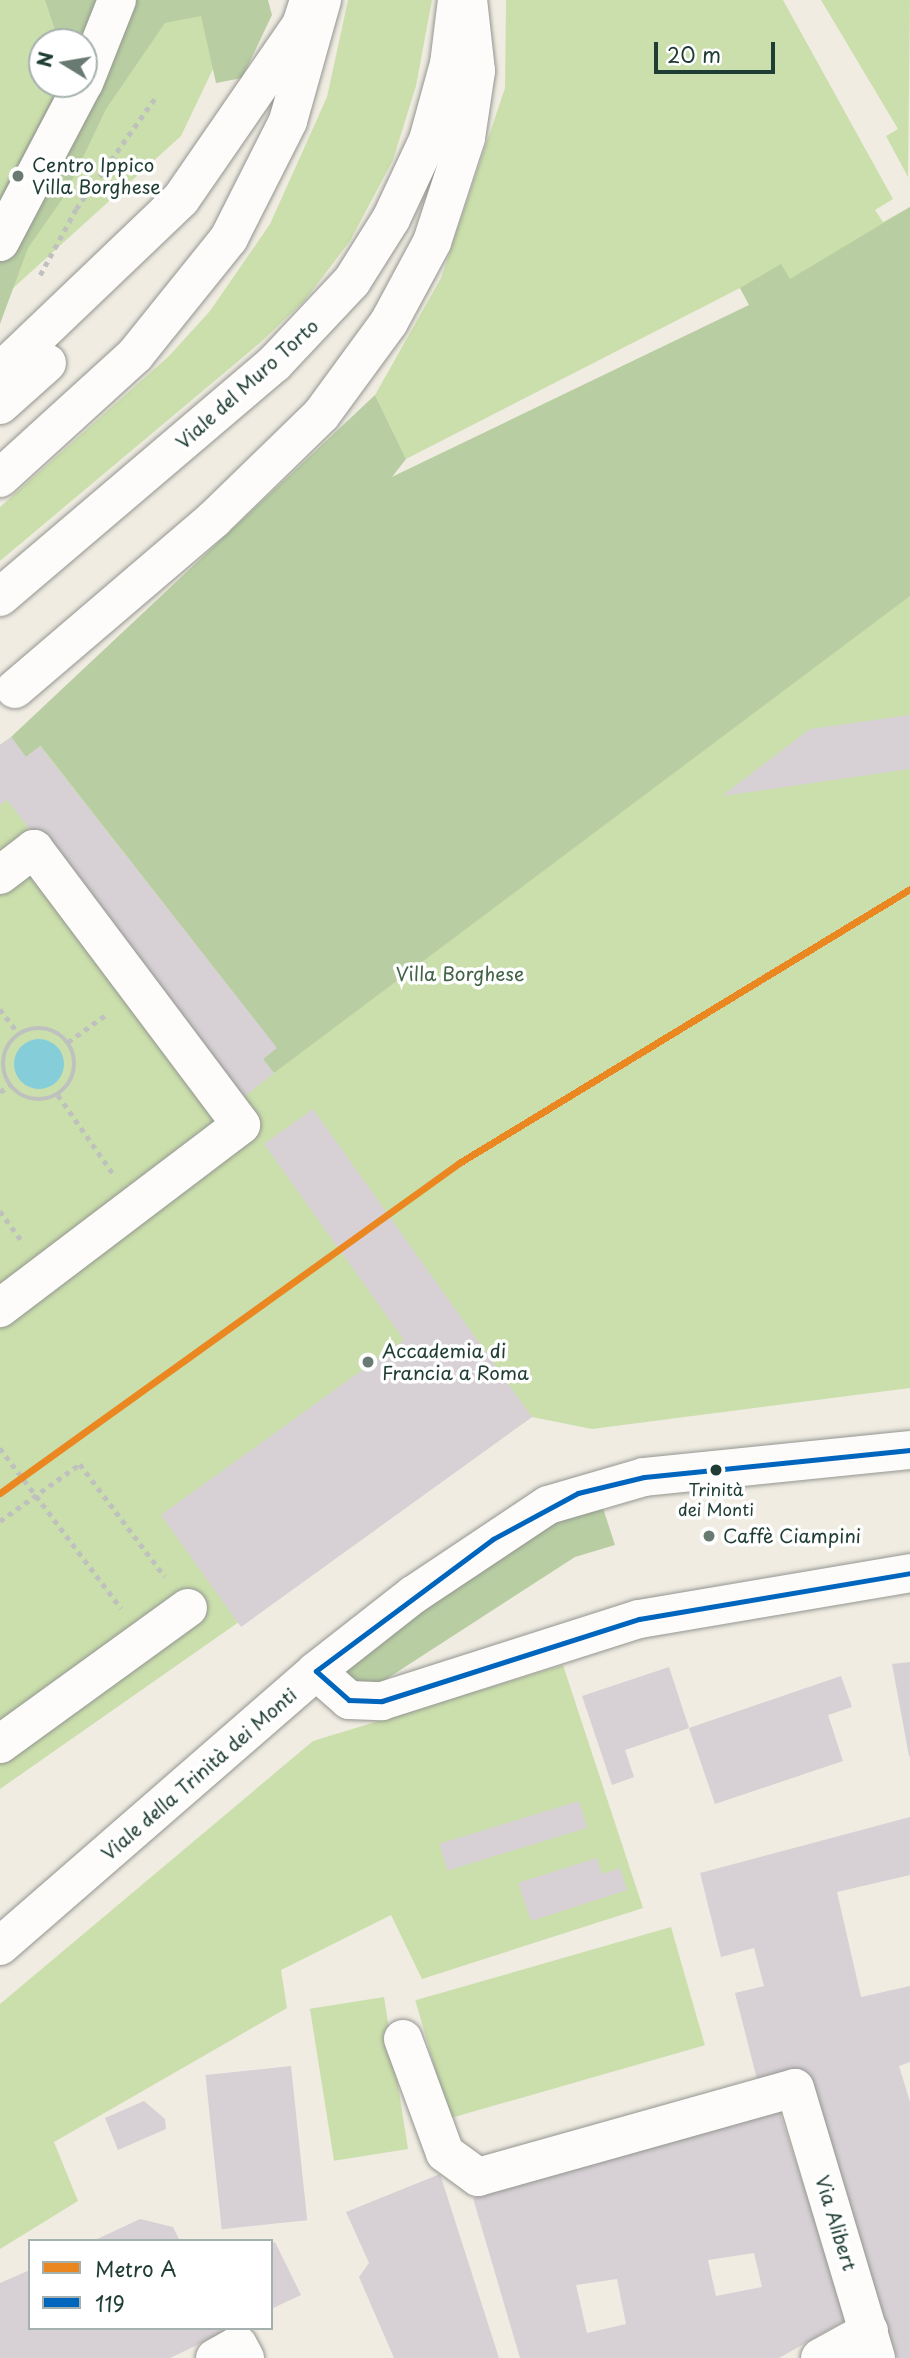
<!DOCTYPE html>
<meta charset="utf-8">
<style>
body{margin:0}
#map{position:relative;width:910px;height:2358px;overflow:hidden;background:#f0ece2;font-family:"Playpen Sans",sans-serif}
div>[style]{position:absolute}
.green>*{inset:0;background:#cbdfac;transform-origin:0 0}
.forest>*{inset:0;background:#b8cea2}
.water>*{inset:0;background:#86cdda}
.round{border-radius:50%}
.building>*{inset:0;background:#d7d0d5;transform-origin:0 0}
.path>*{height:4.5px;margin-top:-2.25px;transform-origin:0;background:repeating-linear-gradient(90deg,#bec1bd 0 5px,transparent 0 10px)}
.path>.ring{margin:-2.25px;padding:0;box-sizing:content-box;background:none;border:4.5px solid #bec1bd;border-radius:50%}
.roads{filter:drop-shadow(0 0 2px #939690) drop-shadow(0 0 2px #939690)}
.minor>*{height:38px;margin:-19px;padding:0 19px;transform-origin:19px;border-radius:19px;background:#fdfcfb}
.major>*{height:38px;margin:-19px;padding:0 19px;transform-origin:19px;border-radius:19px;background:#fdfcfb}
.bus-1>*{height:5px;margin:-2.5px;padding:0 2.5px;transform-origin:2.5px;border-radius:2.5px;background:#0065bd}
.metro-1>*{height:7px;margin:-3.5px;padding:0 3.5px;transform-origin:3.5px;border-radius:3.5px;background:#eb8720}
.dots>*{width:19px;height:19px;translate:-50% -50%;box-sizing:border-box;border:4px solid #fff;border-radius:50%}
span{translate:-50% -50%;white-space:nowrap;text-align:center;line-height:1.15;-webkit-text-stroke:7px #fff;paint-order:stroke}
.bus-label{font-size:17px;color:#1f3d34}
.poi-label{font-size:19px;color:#1f3d34}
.left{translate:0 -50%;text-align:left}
.street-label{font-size:19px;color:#1f3d34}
.park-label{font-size:19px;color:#426347}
.legend{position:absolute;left:28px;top:2239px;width:245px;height:91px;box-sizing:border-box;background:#fff;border:2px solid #a5b1ae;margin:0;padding:9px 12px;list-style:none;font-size:21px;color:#1f3d34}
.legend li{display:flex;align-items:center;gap:14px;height:35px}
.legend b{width:35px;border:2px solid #a5b1ae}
.north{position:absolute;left:28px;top:28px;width:70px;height:70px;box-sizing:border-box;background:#fff;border:2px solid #a5b1ae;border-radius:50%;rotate:281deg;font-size:19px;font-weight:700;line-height:28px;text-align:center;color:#1f3d34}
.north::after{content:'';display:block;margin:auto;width:24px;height:32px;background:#687a71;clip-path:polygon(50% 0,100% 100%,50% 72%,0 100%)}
.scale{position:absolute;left:654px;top:42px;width:121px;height:32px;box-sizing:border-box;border:4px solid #1f3d34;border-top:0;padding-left:9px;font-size:21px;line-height:24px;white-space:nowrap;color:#1f3d34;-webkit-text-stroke:5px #fff;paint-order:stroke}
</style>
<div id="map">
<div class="green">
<i style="clip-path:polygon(evenodd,0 0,246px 0,181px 136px,0 300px,0 0,42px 42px,84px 42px,84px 84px,42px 84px,42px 42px)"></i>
<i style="clip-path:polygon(348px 0,432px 0,416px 86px,393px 160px,350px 241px,305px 300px,261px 342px,0 561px,0 507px,169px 356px,210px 311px,270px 224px,327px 97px)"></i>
<i style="clip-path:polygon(506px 0,783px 0,893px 199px,875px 210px,883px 222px,910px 207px,910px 1388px,592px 1429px,532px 1417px,0 1789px,0 745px,11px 737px,27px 757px,390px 478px,750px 305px,740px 288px,406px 459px,375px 395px,441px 278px,505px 88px)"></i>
<i style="clip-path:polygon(821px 0,910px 0,908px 177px,886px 136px,898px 129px)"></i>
<i style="clip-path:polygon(563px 1665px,643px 1908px,422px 1979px,391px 1915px,281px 1970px,287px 2008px,54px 2142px,78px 2201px,0 2249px,0 2004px,313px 1741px)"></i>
<i style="left:671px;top:1927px;width:123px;height:266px;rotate:74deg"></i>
<i style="left:384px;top:1997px;width:154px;height:75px;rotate:81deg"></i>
</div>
<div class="forest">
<i style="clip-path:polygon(45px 0,268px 0,272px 15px,242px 78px,216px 83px,201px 16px,165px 23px,106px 109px,65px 195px,28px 248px,0 324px,0 196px,59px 84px,84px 84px,84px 42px,59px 42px)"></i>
<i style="clip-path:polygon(910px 207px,910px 596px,274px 1073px,263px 1059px,276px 1047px,41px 746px,26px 757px,11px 737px,375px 395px,406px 459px,392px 477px,749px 305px,740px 288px,781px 264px,790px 279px)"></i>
<i style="clip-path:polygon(601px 1502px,615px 1545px,575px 1557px,374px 1687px,355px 1683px,341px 1663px,545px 1522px)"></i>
</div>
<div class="water">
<i class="round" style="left:14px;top:1039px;width:50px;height:50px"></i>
</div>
<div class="building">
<i style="clip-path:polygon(910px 715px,910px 769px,722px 796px,810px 729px)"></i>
<i style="clip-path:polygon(11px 737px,26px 757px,40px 746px,277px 1048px,263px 1059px,274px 1073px,241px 1099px,7px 800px,0 805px,0 745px)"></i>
<i style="clip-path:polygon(313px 1109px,532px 1417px,241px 1627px,161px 1515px,404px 1340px,264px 1144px)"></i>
<i style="clip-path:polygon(910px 1662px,910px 1756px,909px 1756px,892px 1664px)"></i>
<i style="clip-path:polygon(669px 1667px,689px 1728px,625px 1750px,634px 1777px,612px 1785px,582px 1696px)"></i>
<i style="clip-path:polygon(841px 1676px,852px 1707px,828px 1715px,843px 1761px,715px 1804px,689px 1728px)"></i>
<i style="left:579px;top:1801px;width:28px;height:146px;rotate:73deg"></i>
<i style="clip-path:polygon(910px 1817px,910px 1875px,837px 1892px,861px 1997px,910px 1986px,910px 2062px,899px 2066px,910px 2102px,910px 2358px,897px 2358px,809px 2089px,759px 2087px,735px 1993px,764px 1986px,754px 1948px,721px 1957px,700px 1873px)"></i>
<i style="clip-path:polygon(597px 1858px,602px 1874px,620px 1868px,627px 1890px,531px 1921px,518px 1883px)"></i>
<i style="left:291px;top:2066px;width:155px;height:86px;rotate:84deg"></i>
<i style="clip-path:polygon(144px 2101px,165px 2119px,166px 2129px,118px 2150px,105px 2118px)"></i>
<i style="clip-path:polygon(evenodd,779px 2111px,848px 2319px,779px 2358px,520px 2358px,473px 2198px,779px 2111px,754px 2253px,762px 2287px,716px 2296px,708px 2260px,754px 2253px,779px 2111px,617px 2279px,626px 2324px,587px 2333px,576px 2285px,617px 2279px)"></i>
<i style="clip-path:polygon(440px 2174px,499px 2358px,394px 2358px,359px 2277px,369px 2263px,346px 2212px)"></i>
<i style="clip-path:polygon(140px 2219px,173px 2227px,180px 2241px,93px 2241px)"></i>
<i style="clip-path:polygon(275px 2242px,301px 2295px,271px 2309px,271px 2244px)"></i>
<i style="clip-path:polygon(30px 2270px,30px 2328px,233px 2328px,170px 2358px,0 2358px,0 2283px)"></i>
</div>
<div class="path">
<i style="left:40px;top:275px;width:75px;rotate:-61.4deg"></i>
<i style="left:76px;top:209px;width:138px;rotate:-54.5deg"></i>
<i style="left:0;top:1009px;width:30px;rotate:53deg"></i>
<i class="ring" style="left:3px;top:1028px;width:67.5px;height:67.5px"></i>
<i style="left:68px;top:1042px;width:48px;rotate:-35.7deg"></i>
<i style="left:0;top:1092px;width:11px;rotate:-34deg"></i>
<i style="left:58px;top:1095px;width:98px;rotate:55deg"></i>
<i style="left:0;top:1211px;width:37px;rotate:54deg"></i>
<i style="left:0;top:1448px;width:201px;rotate:52.9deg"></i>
<i style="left:0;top:1521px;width:98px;rotate:-35.5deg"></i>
<i style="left:80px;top:1464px;width:141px;rotate:53deg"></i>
</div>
<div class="roads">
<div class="minor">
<i style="left:84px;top:83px;width:89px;rotate:-68.3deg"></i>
<i style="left:0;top:242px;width:178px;rotate:-62.3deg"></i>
<i style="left:0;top:372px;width:250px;rotate:-43.7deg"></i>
<i style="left:181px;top:199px;width:211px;rotate:-55.4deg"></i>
<i style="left:301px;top:25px;width:26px;rotate:-72deg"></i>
<i style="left:0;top:405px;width:63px;rotate:-41.8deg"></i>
<i style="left:15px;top:689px;width:262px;rotate:-40.5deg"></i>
<i style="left:214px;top:519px;width:149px;rotate:-44.2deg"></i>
<i style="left:321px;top:415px;width:115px;rotate:-53.8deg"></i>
<i style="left:389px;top:322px;width:91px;rotate:-61.7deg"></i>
<i style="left:432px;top:242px;width:109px;rotate:-71.9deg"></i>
<i style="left:466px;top:138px;width:68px;rotate:-81.5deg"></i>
<i style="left:476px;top:71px;width:71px;rotate:-96.4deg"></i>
<i style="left:0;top:875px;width:43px;rotate:-37.4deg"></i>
<i style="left:34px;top:849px;width:345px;rotate:53.1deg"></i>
<i style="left:241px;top:1125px;width:303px;rotate:142.8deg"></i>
<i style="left:316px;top:1671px;width:44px;rotate:41.3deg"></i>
<i style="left:349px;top:1700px;width:33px;rotate:2deg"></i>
<i style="left:382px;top:1701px;width:270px;rotate:-17.7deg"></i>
<i style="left:639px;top:1619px;width:275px;rotate:-9.6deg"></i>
<i style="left:0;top:1744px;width:232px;rotate:-35.9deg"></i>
<i style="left:0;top:1946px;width:419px;rotate:-41deg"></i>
<i style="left:316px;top:1671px;width:123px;rotate:-38.1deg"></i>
<i style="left:413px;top:1595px;width:162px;rotate:-33.7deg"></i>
<i style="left:548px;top:1505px;width:100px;rotate:-16.3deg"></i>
<i style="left:644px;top:1477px;width:267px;rotate:-5.8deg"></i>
<i style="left:403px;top:2039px;width:121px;rotate:69.8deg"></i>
<i style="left:445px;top:2153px;width:41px;rotate:36deg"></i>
<i style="left:478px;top:2177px;width:329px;rotate:-15.7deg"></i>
<i style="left:795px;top:2088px;width:282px;rotate:73.3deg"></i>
<i style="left:215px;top:2358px;width:26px;rotate:-29deg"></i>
<i style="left:238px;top:2345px;width:15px;rotate:62deg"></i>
<i style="left:820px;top:2358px;width:56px;rotate:-28.9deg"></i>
</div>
<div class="major">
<i style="left:0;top:478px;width:183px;rotate:-42.3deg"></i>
<i style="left:135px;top:355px;width:150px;rotate:-51.2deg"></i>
<i style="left:229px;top:238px;width:131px;rotate:-63.2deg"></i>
<i style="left:288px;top:121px;width:126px;rotate:-74.3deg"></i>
<i style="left:0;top:597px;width:360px;rotate:-40.4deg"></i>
<i style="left:274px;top:364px;width:114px;rotate:-46.8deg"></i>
<i style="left:352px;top:281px;width:73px;rotate:-57.8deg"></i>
<i style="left:391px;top:219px;width:87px;rotate:-64.9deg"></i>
<i style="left:428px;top:140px;width:79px;rotate:-74.6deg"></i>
<i style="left:449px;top:64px;width:64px;rotate:-82.9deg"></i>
</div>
</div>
<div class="bus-1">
<i style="left:910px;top:1450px;width:267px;rotate:174.2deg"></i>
<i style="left:644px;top:1477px;width:68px;rotate:166.4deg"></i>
<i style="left:578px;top:1493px;width:97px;rotate:151.6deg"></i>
<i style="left:493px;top:1539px;width:221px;rotate:143.3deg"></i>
<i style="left:316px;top:1671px;width:44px;rotate:41.3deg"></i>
<i style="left:349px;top:1700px;width:33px;rotate:2deg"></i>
<i style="left:382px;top:1701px;width:270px;rotate:-17.7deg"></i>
<i style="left:639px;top:1619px;width:275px;rotate:-9.6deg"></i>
</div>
<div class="metro-1">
<i style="left:0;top:1493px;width:565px;rotate:-35.71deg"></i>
<i style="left:459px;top:1163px;width:528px;rotate:-31.28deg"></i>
</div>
<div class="dots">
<i style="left:18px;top:176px;background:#687a71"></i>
<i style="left:368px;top:1362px;background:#687a71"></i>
<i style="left:716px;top:1470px;background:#1f3d34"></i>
<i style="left:709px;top:1536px;background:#687a71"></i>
</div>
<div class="bus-label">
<span style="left:716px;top:1500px">Trinità<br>dei Monti</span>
</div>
<div class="poi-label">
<span class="left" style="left:32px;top:176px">Centro Ippico<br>Villa Borghese</span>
<span class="left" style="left:382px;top:1362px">Accademia di<br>Francia a Roma</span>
<span class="left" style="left:723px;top:1536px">Caffè Ciampini</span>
</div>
<div class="street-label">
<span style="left:247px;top:384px;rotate:-42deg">Viale del Muro Torto</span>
<span style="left:199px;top:1774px;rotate:-41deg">Viale della Trinità dei Monti</span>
<span style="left:836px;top:2223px;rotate:73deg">Via Alibert</span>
</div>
<div class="park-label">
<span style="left:460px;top:974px">Villa Borghese</span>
</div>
<ul class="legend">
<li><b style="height:9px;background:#eb8720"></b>Metro A</li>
<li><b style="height:9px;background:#0065bd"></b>119</li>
</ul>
<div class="north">N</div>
<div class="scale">20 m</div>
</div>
